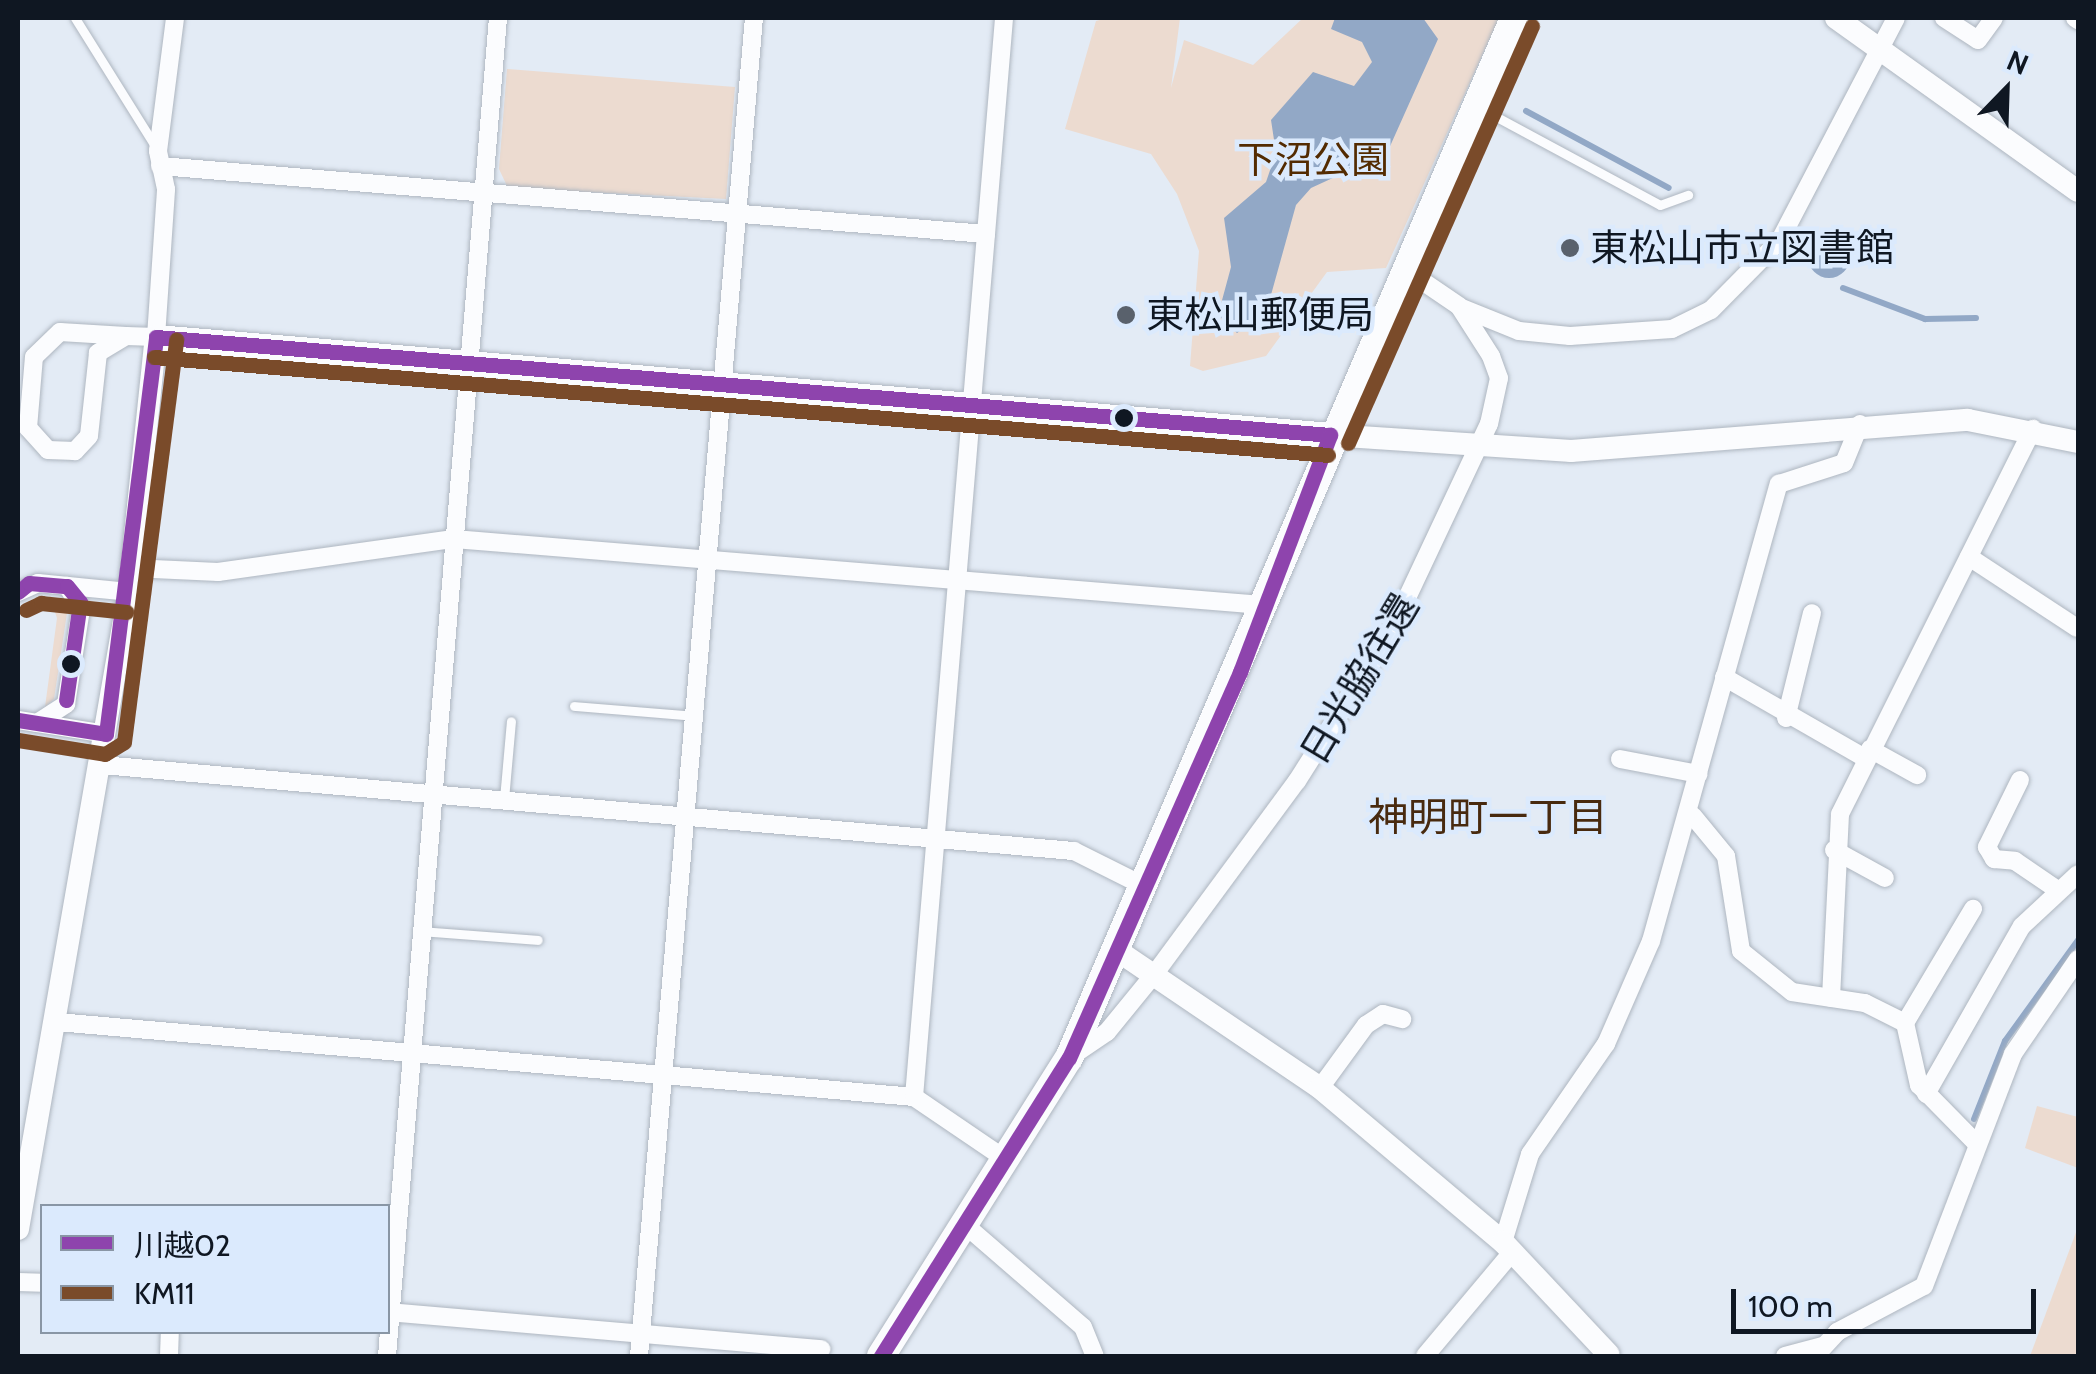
<!DOCTYPE html>
<meta charset="utf-8">
<style>
body{margin:0}
#map{position:relative;width:2096px;height:1374px;overflow:hidden;background:#e3ebf5;font-family:Cabin,"Noto Sans JP",sans-serif}
div>[style]{position:absolute}
.green>*{inset:0;background:#ecdbd0}
.water>*{inset:0;background:#92a8c6}
.round{border-radius:50%}
.stream>*{height:6px;margin:-3px;padding:0 3px;transform-origin:3px;border-radius:3px;background:#92a8c6}
.roads{filter:drop-shadow(0 0 2px #aeb6c0) drop-shadow(0 0 2px #aeb6c0)}
.service>*{height:9px;margin:-4.5px;padding:0 4.5px;transform-origin:4.5px;border-radius:4.5px;background:#fbfcfe}
.minor>*{height:18px;margin:-9px;padding:0 9px;transform-origin:9px;border-radius:9px;background:#fbfcfe}
.tertiary>*{height:22px;margin:-11px;padding:0 11px;transform-origin:11px;border-radius:11px;background:#fbfcfe}
.secondary>*{height:25px;margin:-12.5px;padding:0 12.5px;transform-origin:12.5px;border-radius:12.5px;background:#fbfcfe}
.primary>*{height:28px;margin:-14px;padding:0 14px;transform-origin:14px;border-radius:14px;background:#fbfcfe}
.bus-1>*{height:15px;margin:-7.5px;padding:0 7.5px;transform-origin:7.5px;border-radius:7.5px;background:#8e44ad}
.bus-2>*{height:15px;margin:-7.5px;padding:0 7.5px;transform-origin:7.5px;border-radius:7.5px;background:#7a4b2a}
.dots>*{width:28px;height:28px;translate:-50% -50%;box-sizing:border-box;border:5px solid #dbeafd;border-radius:50%}
span{translate:-50% -50%;white-space:nowrap;text-align:center;line-height:1.15;-webkit-text-stroke:9px #dbeafd;paint-order:stroke}
.park-label{font-size:38px;color:#532b01}
.poi-label{font-size:38px;color:#0f1722}
.left{translate:0 -50%;text-align:left}
.street-label{font-size:38px;color:#0f1722}
.neighbourhood-label{font-size:40px;color:#482a0f}
.frame{position:absolute;inset:0;border:20px solid #0f1722;pointer-events:none}
.legend{position:absolute;left:40px;top:1204px;width:350px;height:130px;box-sizing:border-box;background:#dbeafd;border:2px solid #8996a5;margin:0;padding:12px 18px;list-style:none;font-size:30px;color:#0f1722}
.legend li{display:flex;align-items:center;gap:20px;height:50px}
.legend b{width:50px;border:2px solid #8996a5}
.north{position:absolute;left:1956px;top:40px;width:100px;height:100px;-webkit-text-stroke:8px #dbeafd;paint-order:stroke;rotate:23deg;font-size:28px;font-weight:700;line-height:40px;text-align:center;color:#0f1722}
.north::after{content:'';display:block;margin:auto;width:35px;height:45px;background:#0f1722;clip-path:polygon(50% 0,100% 100%,50% 72%,0 100%)}
.scale{position:absolute;left:1731px;top:1289px;width:305px;height:45px;box-sizing:border-box;border:5px solid #0f1722;border-top:0;padding-left:12px;font-size:30px;line-height:35px;white-space:nowrap;color:#0f1722;-webkit-text-stroke:8px #dbeafd;paint-order:stroke}
</style>
<div id="map">
<div class="green">
<i style="clip-path:polygon(1107px 18px,1180px 18px,1171px 88px,1184px 40px,1253px 65px,1303px 18px,1499px 18px,1386px 268px,1327px 272px,1266px 356px,1203px 371px,1190px 366px,1199px 251px,1177px 194px,1151px 154px,1065px 129px,1096px 21px)"></i>
<i style="clip-path:polygon(507px 69px,735px 87px,726px 199px,508px 188px,499px 169px)"></i>
<i style="clip-path:polygon(49px 595px,67px 613px,54px 699px,45px 707px,57px 618px)"></i>
<i style="clip-path:polygon(2037px 1106px,2078px 1117px,2078px 1168px,2025px 1148px)"></i>
<i style="clip-path:polygon(2078px 1227px,2078px 1356px,2030px 1356px)"></i>
</div>
<div class="water">
<i style="clip-path:polygon(1335px 18px,1423px 18px,1438px 39px,1387px 153px,1311px 188px,1296px 205px,1266px 313px,1237px 333px,1218px 315px,1231px 267px,1224px 218px,1266px 182px,1276px 153px,1271px 120px,1313px 72px,1354px 86px,1372px 62px,1362px 42px,1331px 29px)"></i>
<i class="round" style="left:1808px;top:236px;width:42px;height:42px"></i>
</div>
<div class="stream">
<i style="left:1526px;top:111px;width:162px;rotate:28.3deg"></i>
<i style="left:1843px;top:288px;width:88px;rotate:20.7deg"></i>
<i style="left:1925px;top:319px;width:51px;rotate:-1.1deg"></i>
<i style="left:1974px;top:1119px;width:84px;rotate:-68.3deg"></i>
<i style="left:2005px;top:1041px;width:125px;rotate:-54.1deg"></i>
</div>
<div class="roads">
<div class="service">
<i style="left:75px;top:18px;width:157px;rotate:58deg"></i>
<i style="left:1480px;top:108px;width:204px;rotate:28.3deg"></i>
<i style="left:1660px;top:205px;width:30px;rotate:-20deg"></i>
<i style="left:574px;top:706px;width:121px;rotate:4.7deg"></i>
<i style="left:504px;top:799px;width:78px;rotate:-84.9deg"></i>
<i style="left:421px;top:931px;width:117px;rotate:4.4deg"></i>
</div>
<div class="minor">
<i style="left:1944px;top:18px;width:40px;rotate:32.9deg"></i>
<i style="left:1978px;top:40px;width:27px;rotate:-54deg"></i>
<i style="left:2075px;top:18px;width:4px;rotate:34deg"></i>
<i style="left:160px;top:166px;width:829px;rotate:4.71deg"></i>
<i style="left:1462px;top:308px;width:61px;rotate:22deg"></i>
<i style="left:1519px;top:331px;width:51px;rotate:5.6deg"></i>
<i style="left:1570px;top:336px;width:102px;rotate:-3.9deg"></i>
<i style="left:1672px;top:329px;width:43px;rotate:-26deg"></i>
<i style="left:1711px;top:310px;width:98px;rotate:-45.4deg"></i>
<i style="left:1780px;top:240px;width:250px;rotate:-62.4deg"></i>
<i style="left:60px;top:332px;width:66px;rotate:3.5deg"></i>
<i style="left:126px;top:336px;width:33px;rotate:149deg"></i>
<i style="left:98px;top:353px;width:83px;rotate:96.2deg"></i>
<i style="left:89px;top:436px;width:21px;rotate:133deg"></i>
<i style="left:75px;top:451px;width:27px;rotate:-178deg"></i>
<i style="left:48px;top:450px;width:30px;rotate:-132deg"></i>
<i style="left:28px;top:428px;width:71px;rotate:-85.2deg"></i>
<i style="left:34px;top:357px;width:36px;rotate:-44deg"></i>
<i style="left:126px;top:336px;width:30px;rotate:2deg"></i>
<i style="left:156px;top:337px;width:148px;rotate:-86.1deg"></i>
<i style="left:166px;top:189px;width:39px;rotate:-102deg"></i>
<i style="left:158px;top:151px;width:134px;rotate:-82.7deg"></i>
<i style="left:1969px;top:557px;width:129px;rotate:33.3deg"></i>
<i style="left:132px;top:568px;width:86px;rotate:2.7deg"></i>
<i style="left:218px;top:572px;width:238px;rotate:-8deg"></i>
<i style="left:454px;top:539px;width:811px;rotate:4.67deg"></i>
<i style="left:18px;top:592px;width:22px;rotate:-24deg"></i>
<i style="left:38px;top:583px;width:91px;rotate:5.6deg"></i>
<i style="left:1724px;top:677px;width:163px;rotate:29.9deg"></i>
<i style="left:1786px;top:718px;width:108px;rotate:-76.1deg"></i>
<i style="left:18px;top:720px;width:89px;rotate:9deg"></i>
<i style="left:37px;top:723px;width:35px;rotate:-33deg"></i>
<i style="left:66px;top:704px;width:96px;rotate:-81deg"></i>
<i style="left:81px;top:609px;width:27px;rotate:-121deg"></i>
<i style="left:1870px;top:749px;width:54px;rotate:29deg"></i>
<i style="left:1620px;top:759px;width:80px;rotate:10.8deg"></i>
<i style="left:102px;top:765px;width:976px;rotate:5.06deg"></i>
<i style="left:1074px;top:851px;width:80px;rotate:26.6deg"></i>
<i style="left:2020px;top:780px;width:75px;rotate:116.2deg"></i>
<i style="left:1987px;top:847px;width:14px;rotate:60deg"></i>
<i style="left:1994px;top:859px;width:21px;rotate:5deg"></i>
<i style="left:2015px;top:861px;width:50px;rotate:34.3deg"></i>
<i style="left:1693px;top:816px;width:52px;rotate:50.5deg"></i>
<i style="left:1726px;top:856px;width:96px;rotate:81deg"></i>
<i style="left:1741px;top:951px;width:65px;rotate:38.8deg"></i>
<i style="left:1792px;top:992px;width:74px;rotate:8.6deg"></i>
<i style="left:1865px;top:1003px;width:45px;rotate:26.6deg"></i>
<i style="left:1905px;top:1023px;width:64px;rotate:77.3deg"></i>
<i style="left:1919px;top:1085px;width:83px;rotate:45.5deg"></i>
<i style="left:1834px;top:850px;width:58px;rotate:28.8deg"></i>
<i style="left:1831px;top:998px;width:184px;rotate:-87.2deg"></i>
<i style="left:1840px;top:814px;width:431px;rotate:-63.4deg"></i>
<i style="left:57px;top:1022px;width:860px;rotate:5deg"></i>
<i style="left:914px;top:1097px;width:114px;rotate:34.2deg"></i>
<i style="left:1905px;top:1023px;width:133px;rotate:-59.2deg"></i>
<i style="left:1073px;top:1055px;width:41px;rotate:-34.1deg"></i>
<i style="left:1107px;top:1032px;width:77px;rotate:-50.8deg"></i>
<i style="left:1156px;top:972px;width:237px;rotate:-53.6deg"></i>
<i style="left:1297px;top:781px;width:174px;rotate:-57.7deg"></i>
<i style="left:1390px;top:634px;width:232px;rotate:-64.8deg"></i>
<i style="left:1489px;top:424px;width:47px;rotate:-77.7deg"></i>
<i style="left:1499px;top:378px;width:23px;rotate:-110deg"></i>
<i style="left:1491px;top:356px;width:59px;rotate:-122.6deg"></i>
<i style="left:1459px;top:306px;width:64px;rotate:-145.8deg"></i>
<i style="left:1320px;top:1088px;width:78px;rotate:-53.9deg"></i>
<i style="left:1366px;top:1025px;width:20px;rotate:-33deg"></i>
<i style="left:1383px;top:1014px;width:20px;rotate:15deg"></i>
<i style="left:1926px;top:1094px;width:193px;rotate:-60.3deg"></i>
<i style="left:2022px;top:926px;width:76px;rotate:-42.9deg"></i>
<i style="left:914px;top:1097px;width:1083px;rotate:-85.23deg"></i>
<i style="left:964px;top:1224px;width:157px;rotate:40.9deg"></i>
<i style="left:1083px;top:1327px;width:31px;rotate:68deg"></i>
<i style="left:1503px;top:1242px;width:92px;rotate:-72.9deg"></i>
<i style="left:1530px;top:1154px;width:134px;rotate:-55.4deg"></i>
<i style="left:1606px;top:1044px;width:112px;rotate:-66.4deg"></i>
<i style="left:1651px;top:941px;width:475px;rotate:-74.4deg"></i>
<i style="left:1779px;top:484px;width:68px;rotate:-17.9deg"></i>
<i style="left:1844px;top:463px;width:42px;rotate:-67.7deg"></i>
<i style="left:18px;top:1282px;width:24px;rotate:2deg"></i>
<i style="left:388px;top:1312px;width:435px;rotate:4.9deg"></i>
<i style="left:169px;top:1356px;width:24px;rotate:-88deg"></i>
<i style="left:387px;top:1356px;width:1343px;rotate:-85.26deg"></i>
<i style="left:639px;top:1356px;width:1343px;rotate:-85.09deg"></i>
<i style="left:1425px;top:1356px;width:137px;rotate:-50deg"></i>
<i style="left:1785px;top:1356px;width:39px;rotate:-15deg"></i>
<i style="left:1815px;top:1356px;width:33px;rotate:-47deg"></i>
<i style="left:1837px;top:1332px;width:98px;rotate:-27.9deg"></i>
<i style="left:1924px;top:1286px;width:248px;rotate:-69deg"></i>
<i style="left:2013px;top:1054px;width:115px;rotate:-55.6deg"></i>
</div>
<div class="tertiary">
<i style="left:1836px;top:18px;width:297px;rotate:35.6deg"></i>
<i style="left:1330px;top:435px;width:242px;rotate:3.8deg"></i>
<i style="left:1571px;top:451px;width:398px;rotate:-4.5deg"></i>
<i style="left:1968px;top:420px;width:112px;rotate:11.3deg"></i>
<i style="left:1118px;top:951px;width:244px;rotate:34.1deg"></i>
<i style="left:1320px;top:1088px;width:239px;rotate:40.1deg"></i>
<i style="left:1503px;top:1242px;width:154px;rotate:46.8deg"></i>
<i style="left:18px;top:1229px;width:647px;rotate:-80.12deg"></i>
<i style="left:129px;top:592px;width:256px;rotate:-84deg"></i>
</div>
<div class="secondary">
<i style="left:156px;top:337px;width:1178px;rotate:4.77deg"></i>
</div>
<div class="primary">
<i style="left:881px;top:1356px;width:352px;rotate:-57.8deg"></i>
<i style="left:1069px;top:1058px;width:1131px;rotate:-66.83deg"></i>
</div>
</div>
<div class="bus-1">
<i style="left:156px;top:337px;width:1178px;rotate:4.77deg"></i>
<i style="left:18px;top:592px;width:14px;rotate:-39deg"></i>
<i style="left:29px;top:583px;width:38px;rotate:5deg"></i>
<i style="left:67px;top:586px;width:21px;rotate:51deg"></i>
<i style="left:80px;top:602px;width:99px;rotate:98.1deg"></i>
<i style="left:18px;top:720px;width:89px;rotate:9deg"></i>
<i style="left:106px;top:734px;width:400px;rotate:-82.8deg"></i>
<i style="left:881px;top:1356px;width:352px;rotate:-57.8deg"></i>
<i style="left:1069px;top:1058px;width:422px;rotate:-66.1deg"></i>
<i style="left:1240px;top:672px;width:254px;rotate:-69.2deg"></i>
</div>
<div class="bus-2">
<i style="left:154px;top:357px;width:1178px;rotate:4.77deg"></i>
<i style="left:1348px;top:443px;width:456px;rotate:-66.2deg"></i>
<i style="left:26px;top:610px;width:17px;rotate:-25deg"></i>
<i style="left:41px;top:603px;width:86px;rotate:6deg"></i>
<i style="left:18px;top:740px;width:88px;rotate:9.1deg"></i>
<i style="left:105px;top:754px;width:22px;rotate:-32deg"></i>
<i style="left:124px;top:742px;width:406px;rotate:-82.6deg"></i>
</div>
<div class="dots">
<i style="left:1570px;top:248px;background:#59616c"></i>
<i style="left:1126px;top:315px;background:#59616c"></i>
<i style="left:1124px;top:418px;background:#0f1722"></i>
<i style="left:71px;top:664px;background:#0f1722"></i>
</div>
<div class="park-label">
<span style="left:1313px;top:160px">下沼公園</span>
</div>
<div class="poi-label">
<span class="left" style="left:1590px;top:248px">東松山市立図書館</span>
<span class="left" style="left:1146px;top:315px">東松山郵便局</span>
</div>
<div class="street-label">
<span style="left:1359px;top:679px;rotate:-59deg">日光脇往還</span>
</div>
<div class="neighbourhood-label">
<span style="left:1488px;top:817px">神明町一丁目</span>
</div>
<div class="frame"></div>
<ul class="legend">
<li><b style="height:12px;background:#8e44ad"></b>川越02</li>
<li><b style="height:12px;background:#7a4b2a"></b>KM11</li>
</ul>
<div class="north">N</div>
<div class="scale">100 m</div>
</div>
